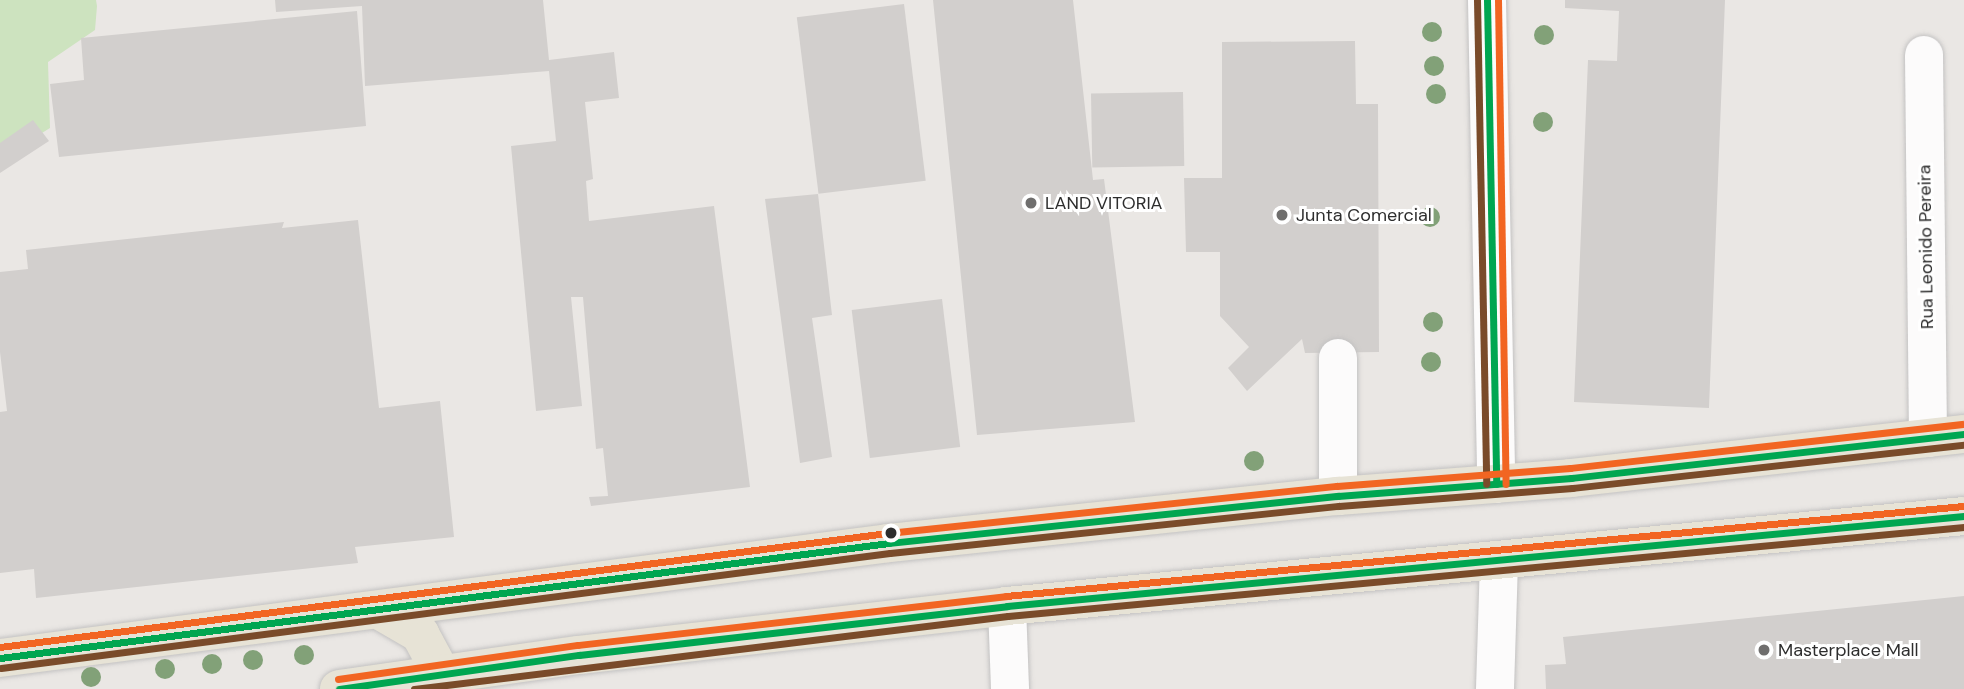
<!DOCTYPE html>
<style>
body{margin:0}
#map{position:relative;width:1964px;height:689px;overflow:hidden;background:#eae7e4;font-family:"DM Sans",sans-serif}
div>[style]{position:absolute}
.green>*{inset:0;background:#cde3bf}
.building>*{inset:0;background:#d2cfcd;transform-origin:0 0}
.roads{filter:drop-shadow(0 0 2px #c3c2c2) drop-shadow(0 0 2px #c3c2c2)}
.minor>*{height:38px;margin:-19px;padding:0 19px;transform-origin:19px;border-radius:19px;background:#fcfbfb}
.major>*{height:38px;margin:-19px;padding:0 19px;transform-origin:19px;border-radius:19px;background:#e7e3d6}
.bus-1>*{height:7px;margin:-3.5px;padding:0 3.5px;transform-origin:3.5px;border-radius:3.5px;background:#00a651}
.bus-2>*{height:7px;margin:-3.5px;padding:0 3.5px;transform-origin:3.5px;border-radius:3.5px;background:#7a4b2a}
.bus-3>*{height:7px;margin:-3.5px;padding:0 3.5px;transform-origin:3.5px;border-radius:3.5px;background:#f26522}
.trees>*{width:20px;height:20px;margin:-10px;border-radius:50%;background:#82a178}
.dots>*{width:19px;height:19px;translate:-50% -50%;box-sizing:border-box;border:4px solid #fff;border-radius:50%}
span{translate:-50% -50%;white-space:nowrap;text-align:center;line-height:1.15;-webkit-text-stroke:6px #fff;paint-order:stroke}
.poi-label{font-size:18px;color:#2d2d2d}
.left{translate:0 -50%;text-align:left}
.street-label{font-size:18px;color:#2d2d2d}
</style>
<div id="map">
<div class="green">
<i style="clip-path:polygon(0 0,96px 0,97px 6px,95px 30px,48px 62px,50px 128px,0 159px)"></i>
</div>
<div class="building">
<i style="clip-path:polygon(275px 0,543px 0,549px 60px,614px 52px,619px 98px,585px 102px,593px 179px,586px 181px,589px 221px,714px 206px,750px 487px,591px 506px,589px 497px,608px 496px,603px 448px,596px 449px,583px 297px,571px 297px,582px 406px,536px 411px,511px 146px,556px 141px,549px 71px,365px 86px,362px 6px,276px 12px)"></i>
<i style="clip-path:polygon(933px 0,1073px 0,1093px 180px,1104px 179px,1135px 422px,977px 435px)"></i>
<i style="clip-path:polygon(1565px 0,1725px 0,1709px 408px,1574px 402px,1588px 60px,1617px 61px,1619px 11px,1565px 8px)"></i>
<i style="left:904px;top:4px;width:178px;height:108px;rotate:83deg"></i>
<i style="clip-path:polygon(357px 11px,366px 126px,59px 157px,50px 84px,84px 80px,81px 38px)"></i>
<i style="clip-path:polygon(1355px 41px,1356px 104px,1378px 104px,1379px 352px,1305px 353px,1302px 339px,1247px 391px,1228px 368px,1249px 347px,1220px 316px,1220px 252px,1186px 252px,1184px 178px,1222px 178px,1222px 42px)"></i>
<i style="left:1183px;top:92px;width:74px;height:92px;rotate:89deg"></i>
<i style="clip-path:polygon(33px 120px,49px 141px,0 173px,0 143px)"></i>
<i style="clip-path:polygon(818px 194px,832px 315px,812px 318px,832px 457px,800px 463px,765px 199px)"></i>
<i style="clip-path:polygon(358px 220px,379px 408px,440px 401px,454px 537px,355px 547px,358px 563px,36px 598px,34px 569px,0 573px,0 412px,7px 411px,0 352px,0 272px,28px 269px,26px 250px,284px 222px,282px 228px)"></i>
<i style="left:942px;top:299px;width:149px;height:91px;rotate:83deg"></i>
<i style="clip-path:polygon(1964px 596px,1964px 689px,1546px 689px,1545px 665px,1566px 664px,1563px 637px)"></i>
</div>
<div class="roads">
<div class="minor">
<i style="left:1487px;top:0;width:484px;rotate:88.9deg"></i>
<i style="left:1924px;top:55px;width:383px;rotate:89.4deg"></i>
<i style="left:1338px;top:496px;width:138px;rotate:-90deg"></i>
<i style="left:1007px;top:606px;width:83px;rotate:87.9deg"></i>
<i style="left:1495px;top:689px;width:129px;rotate:-88.2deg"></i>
</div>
<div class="major">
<i style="left:379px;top:610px;width:48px;rotate:30.3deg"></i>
<i style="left:420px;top:634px;width:44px;rotate:61.7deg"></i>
<i style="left:441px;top:673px;width:16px;rotate:90deg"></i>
<i style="left:0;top:658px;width:896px;rotate:-7.37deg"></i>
<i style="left:889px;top:543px;width:451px;rotate:-6deg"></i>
<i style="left:1338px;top:496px;width:234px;rotate:-4.4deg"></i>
<i style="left:1571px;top:478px;width:395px;rotate:-6.4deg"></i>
<i style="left:339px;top:689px;width:242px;rotate:-8.1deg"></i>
<i style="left:579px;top:655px;width:431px;rotate:-6.5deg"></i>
<i style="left:1007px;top:606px;width:961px;rotate:-5.37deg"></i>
</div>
</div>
<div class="bus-1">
<i style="left:1487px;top:0;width:484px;rotate:88.9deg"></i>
<i style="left:0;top:658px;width:896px;rotate:-7.37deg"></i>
<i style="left:889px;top:543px;width:451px;rotate:-6deg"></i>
<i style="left:1338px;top:496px;width:234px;rotate:-4.4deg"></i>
<i style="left:1571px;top:478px;width:395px;rotate:-6.4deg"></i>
<i style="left:339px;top:689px;width:242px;rotate:-8.1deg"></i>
<i style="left:579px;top:655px;width:431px;rotate:-6.5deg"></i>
<i style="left:1007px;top:606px;width:961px;rotate:-5.37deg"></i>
</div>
<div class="bus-2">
<i style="left:1477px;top:0;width:484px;rotate:88.9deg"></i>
<i style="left:1px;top:668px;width:896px;rotate:-7.37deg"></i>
<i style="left:890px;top:553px;width:451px;rotate:-6deg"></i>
<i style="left:1339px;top:506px;width:234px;rotate:-4.4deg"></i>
<i style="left:1572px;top:488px;width:394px;rotate:-6.3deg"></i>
<i style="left:414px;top:689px;width:598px;rotate:-7.01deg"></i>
<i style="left:1008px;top:616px;width:960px;rotate:-5.32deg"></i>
</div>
<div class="bus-3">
<i style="left:1498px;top:0;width:484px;rotate:89.1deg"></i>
<i style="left:0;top:647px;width:895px;rotate:-7.32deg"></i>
<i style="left:888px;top:533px;width:451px;rotate:-6deg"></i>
<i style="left:1337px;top:486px;width:234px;rotate:-4.4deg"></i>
<i style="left:1570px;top:468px;width:395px;rotate:-6.4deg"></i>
<i style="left:338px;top:679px;width:242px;rotate:-8.1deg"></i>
<i style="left:578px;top:645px;width:431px;rotate:-6.5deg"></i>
<i style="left:1006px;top:596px;width:961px;rotate:-5.37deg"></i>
</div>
<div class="trees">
<i style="left:1432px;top:32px"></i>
<i style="left:1544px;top:35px"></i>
<i style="left:1434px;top:66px"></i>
<i style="left:1436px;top:94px"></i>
<i style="left:1543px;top:122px"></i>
<i style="left:1430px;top:217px"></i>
<i style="left:1433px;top:322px"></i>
<i style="left:1431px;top:362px"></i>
<i style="left:1254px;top:461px"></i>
<i style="left:304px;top:655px"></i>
<i style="left:253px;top:660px"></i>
<i style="left:212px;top:664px"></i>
<i style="left:165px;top:669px"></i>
<i style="left:91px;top:677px"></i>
</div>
<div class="dots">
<i style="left:1031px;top:203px;background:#6f6e6d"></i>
<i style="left:1282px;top:215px;background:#6f6e6d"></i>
<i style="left:891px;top:533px;background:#2d2d2d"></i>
<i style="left:1764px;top:650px;background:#6f6e6d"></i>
</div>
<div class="poi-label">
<span class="left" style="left:1045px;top:203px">LAND VITORIA</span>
<span class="left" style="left:1296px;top:215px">Junta Comercial</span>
<span class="left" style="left:1778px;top:650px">Masterplace Mall</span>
</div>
<div class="street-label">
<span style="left:1926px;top:247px;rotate:-91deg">Rua Leonido Pereira</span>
</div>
</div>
